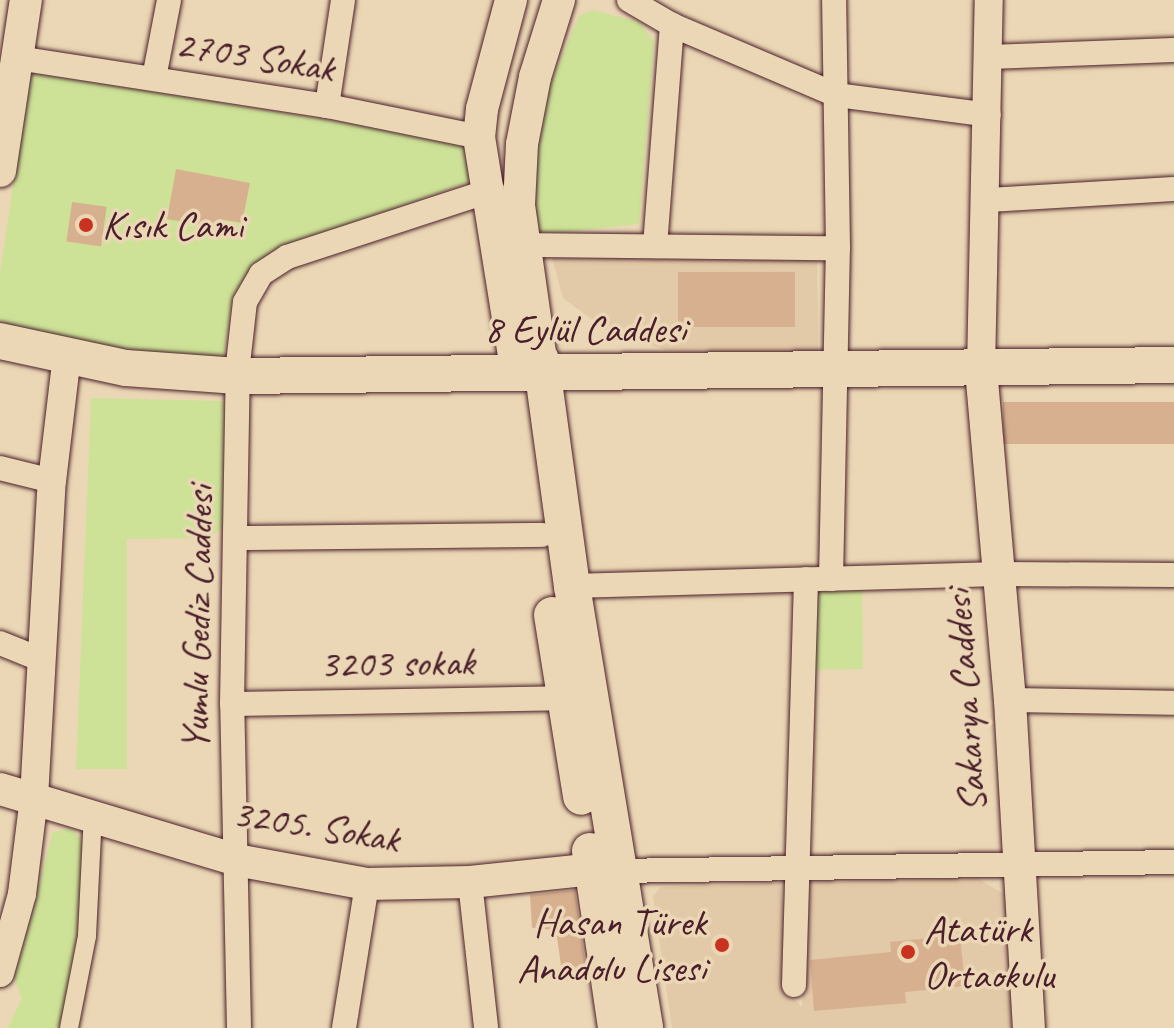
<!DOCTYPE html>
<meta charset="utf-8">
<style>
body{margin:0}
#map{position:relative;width:1174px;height:1028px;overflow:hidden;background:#ebd7b5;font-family:Caveat,sans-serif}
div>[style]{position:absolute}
.built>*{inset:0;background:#e2c9a7}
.green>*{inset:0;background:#cde297}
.building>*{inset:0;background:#d7b18f;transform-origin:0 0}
.roads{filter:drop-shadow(0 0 2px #4a1f2b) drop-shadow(0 0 2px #4a1f2b)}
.pedestrian>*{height:18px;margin:-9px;padding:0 9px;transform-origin:9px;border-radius:9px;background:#ebd7b5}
.minor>*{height:24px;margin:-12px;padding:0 12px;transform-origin:12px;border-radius:12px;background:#ebd7b5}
.tertiary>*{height:28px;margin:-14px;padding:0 14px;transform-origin:14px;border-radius:14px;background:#ebd7b5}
.secondary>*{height:32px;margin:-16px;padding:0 16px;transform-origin:16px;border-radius:16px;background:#ebd7b5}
.primary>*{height:36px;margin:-18px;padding:0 18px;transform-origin:18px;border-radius:18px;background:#ebd7b5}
.dots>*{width:22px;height:22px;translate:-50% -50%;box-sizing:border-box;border:4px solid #ebd7b5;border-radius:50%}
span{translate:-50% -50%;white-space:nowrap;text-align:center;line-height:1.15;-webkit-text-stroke:7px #ebd7b5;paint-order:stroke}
.street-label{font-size:40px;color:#4a1f2b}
.poi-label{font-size:40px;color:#4a1f2b}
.left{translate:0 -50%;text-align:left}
.right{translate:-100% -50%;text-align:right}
</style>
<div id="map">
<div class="built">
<i style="clip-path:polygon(549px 247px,817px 252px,818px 354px,669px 351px,609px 332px,563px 298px)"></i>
<i style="clip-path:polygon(977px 878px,1007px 896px,1013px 1028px,672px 1028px,653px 896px,661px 887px,780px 883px,789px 994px,802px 1007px,810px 883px)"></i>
</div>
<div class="green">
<i style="clip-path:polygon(593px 10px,639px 22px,654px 42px,639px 224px,538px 235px,532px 170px,548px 89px,579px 16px)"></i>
<i style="clip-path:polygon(30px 72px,463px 142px,475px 180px,269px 253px,245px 277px,231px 306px,223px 361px,133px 357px,0 326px,0 273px)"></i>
<i style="clip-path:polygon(91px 398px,223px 401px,223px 527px,209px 538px,127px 539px,127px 769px,76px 769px)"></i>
<i style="clip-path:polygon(827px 585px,862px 586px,863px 669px,810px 670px,812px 592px)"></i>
<i style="clip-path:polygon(71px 829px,84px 842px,78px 939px,61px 1028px,8px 1028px,22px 998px,14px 978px,53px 832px)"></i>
</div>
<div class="building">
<i style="clip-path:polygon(176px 169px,250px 183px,242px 223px,219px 219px,217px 228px,167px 219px)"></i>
<i style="left:72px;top:202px;width:35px;height:40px;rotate:8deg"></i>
<i style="left:795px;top:272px;width:55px;height:117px;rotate:90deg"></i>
<i style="left:1174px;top:402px;width:42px;height:171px;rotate:90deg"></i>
<i style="clip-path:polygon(575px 890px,588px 983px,563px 980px,556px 930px,532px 928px,530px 895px)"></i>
<i style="clip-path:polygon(960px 935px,965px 986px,905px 992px,906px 1003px,814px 1011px,810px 960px,891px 952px,890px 942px)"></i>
</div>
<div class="roads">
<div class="pedestrian">
<i style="left:69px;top:1028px;width:94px;rotate:-78.9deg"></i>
<i style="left:87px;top:936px;width:121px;rotate:-87.2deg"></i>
</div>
<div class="minor">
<i style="left:629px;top:0;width:50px;rotate:30.2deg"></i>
<i style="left:989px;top:57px;width:185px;rotate:-2.2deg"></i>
<i style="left:17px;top:58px;width:314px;rotate:8.8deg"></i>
<i style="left:327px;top:106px;width:155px;rotate:11.5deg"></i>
<i style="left:154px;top:78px;width:79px;rotate:-79.1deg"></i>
<i style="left:327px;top:106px;width:107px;rotate:-81.4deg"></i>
<i style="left:988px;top:200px;width:186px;rotate:-3.4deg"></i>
<i style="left:526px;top:245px;width:312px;rotate:0.6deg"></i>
<i style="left:655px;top:246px;width:222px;rotate:-85.6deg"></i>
<i style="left:672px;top:25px;width:178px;rotate:23.1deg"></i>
<i style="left:836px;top:95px;width:154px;rotate:7.4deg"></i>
<i style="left:0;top:468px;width:54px;rotate:14deg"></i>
<i style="left:236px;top:538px;width:306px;rotate:-0.6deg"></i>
<i style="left:831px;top:579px;width:331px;rotate:-88.8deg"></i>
<i style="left:838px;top:248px;width:248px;rotate:-90.9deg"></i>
<i style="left:572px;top:586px;width:427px;rotate:-1.6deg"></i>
<i style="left:999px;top:574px;width:175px;rotate:0.3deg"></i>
<i style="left:0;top:643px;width:45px;rotate:22deg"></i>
<i style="left:1010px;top:700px;width:164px;rotate:1deg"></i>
<i style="left:232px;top:704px;width:331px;rotate:-1deg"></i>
<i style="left:616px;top:871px;width:558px;rotate:-0.92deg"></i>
<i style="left:470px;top:882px;width:147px;rotate:83.7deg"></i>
<i style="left:794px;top:985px;width:406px;rotate:-88.3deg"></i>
<i style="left:239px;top:1028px;width:324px;rotate:-91.2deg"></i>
<i style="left:232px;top:704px;width:340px;rotate:-89deg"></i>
<i style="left:238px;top:364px;width:62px;rotate:-83.6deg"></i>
<i style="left:245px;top:302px;width:32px;rotate:-60deg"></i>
<i style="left:261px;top:274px;width:31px;rotate:-33deg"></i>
<i style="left:287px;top:257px;width:216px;rotate:-18.1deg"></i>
<i style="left:344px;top:1028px;width:146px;rotate:-80.9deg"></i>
</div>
<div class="tertiary">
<i style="left:981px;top:369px;width:369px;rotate:-88.8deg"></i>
<i style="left:0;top:973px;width:82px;rotate:-74.4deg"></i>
<i style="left:22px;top:894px;width:97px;rotate:-82.9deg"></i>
<i style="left:34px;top:798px;width:318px;rotate:-86.8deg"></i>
<i style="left:52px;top:481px;width:126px;rotate:-83.2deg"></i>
</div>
<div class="secondary">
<i style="left:511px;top:0;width:113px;rotate:104.9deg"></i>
<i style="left:482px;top:109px;width:28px;rotate:96deg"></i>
<i style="left:479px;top:137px;width:227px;rotate:80.9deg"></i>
<i style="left:0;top:171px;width:173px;rotate:-81.4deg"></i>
<i style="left:541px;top:360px;width:157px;rotate:-98.1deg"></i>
<i style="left:519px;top:205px;width:61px;rotate:-87.2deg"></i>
<i style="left:522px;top:144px;width:68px;rotate:-79deg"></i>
<i style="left:535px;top:77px;width:81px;rotate:-72.7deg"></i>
<i style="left:981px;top:369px;width:332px;rotate:85deg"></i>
<i style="left:1010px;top:700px;width:329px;rotate:86.7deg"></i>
<i style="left:0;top:789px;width:246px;rotate:16.7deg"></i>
<i style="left:236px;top:860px;width:133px;rotate:10.4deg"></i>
<i style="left:367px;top:884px;width:103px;rotate:-1.1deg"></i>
<i style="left:470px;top:882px;width:124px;rotate:-6deg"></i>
</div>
<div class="primary">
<i style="left:0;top:341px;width:129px;rotate:12.1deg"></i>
<i style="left:126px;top:368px;width:112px;rotate:4.1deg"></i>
<i style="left:238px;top:376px;width:936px;rotate:-0.67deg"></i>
<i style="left:541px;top:360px;width:228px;rotate:82.2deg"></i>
<i style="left:572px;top:586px;width:448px;rotate:80.6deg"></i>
<i style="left:552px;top:615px;width:184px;rotate:80.9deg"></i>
<i style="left:590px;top:851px;width:179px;rotate:81.6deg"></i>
</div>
</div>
<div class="dots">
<i style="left:86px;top:225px;background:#c8321e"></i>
<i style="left:722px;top:945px;background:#c8321e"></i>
<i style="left:908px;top:952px;background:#c8321e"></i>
</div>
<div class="street-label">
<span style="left:255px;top:56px;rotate:9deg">2703 Sokak</span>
<span style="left:585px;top:329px">8 Eylül Caddesi</span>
<span style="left:197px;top:618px;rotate:-89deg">Yumlu Gediz Caddesi</span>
<span style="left:397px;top:663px;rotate:-1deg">3203 sokak</span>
<span style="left:965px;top:701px;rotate:-94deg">Sakarya Caddesi</span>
<span style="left:316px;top:826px;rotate:9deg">3205. Sokak</span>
</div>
<div class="poi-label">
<span class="left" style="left:102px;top:225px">Kısık Cami</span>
<span class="right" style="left:706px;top:945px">Hasan Türek<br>Anadolu Lisesi</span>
<span class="left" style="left:924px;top:952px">Atatürk<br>Ortaokulu</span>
</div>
</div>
